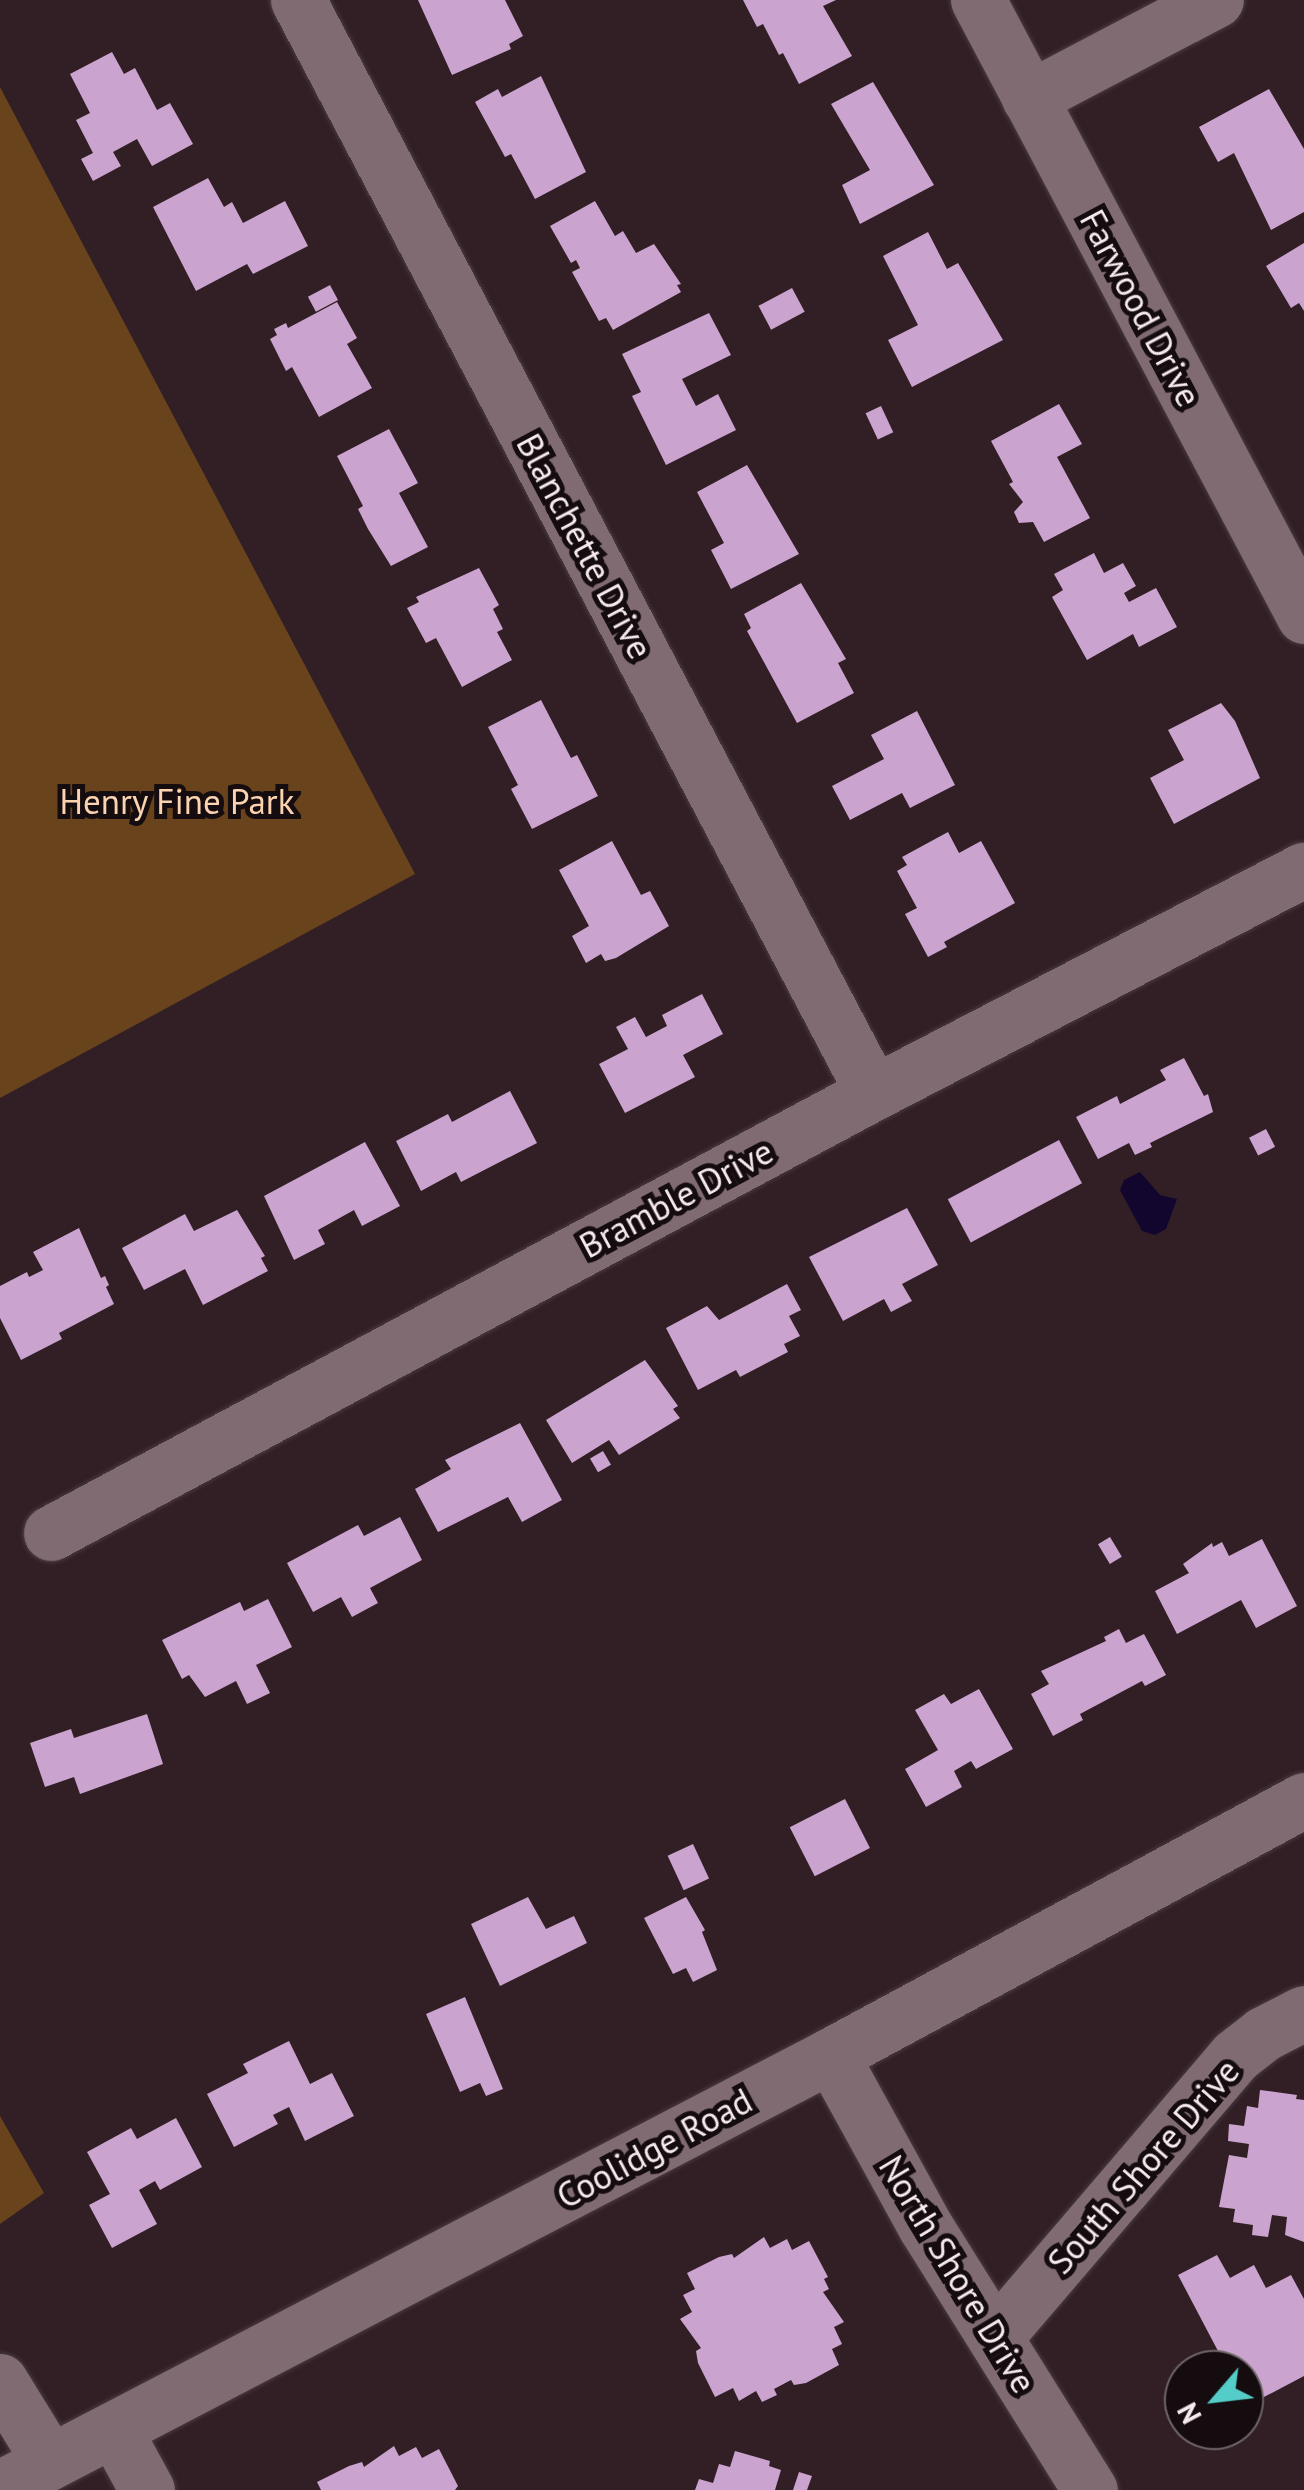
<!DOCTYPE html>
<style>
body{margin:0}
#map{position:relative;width:1304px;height:2490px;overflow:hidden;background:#311f25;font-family:"PT Sans",sans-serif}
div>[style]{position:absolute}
.green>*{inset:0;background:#69431c}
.water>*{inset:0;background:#12062e}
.building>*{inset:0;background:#cba3cf;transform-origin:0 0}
.roads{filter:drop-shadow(0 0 2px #4a3a40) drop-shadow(0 0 2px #4a3a40)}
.minor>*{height:55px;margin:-27.5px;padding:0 27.5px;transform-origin:27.5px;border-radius:27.5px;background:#816b72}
span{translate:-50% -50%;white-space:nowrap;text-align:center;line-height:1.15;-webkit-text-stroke:10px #140c0e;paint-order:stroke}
.street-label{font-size:35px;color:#f8ebef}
.park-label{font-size:35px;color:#fbd3b0}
.north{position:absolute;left:1164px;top:2350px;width:100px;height:100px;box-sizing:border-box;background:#140c0e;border:2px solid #6f6568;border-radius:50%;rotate:242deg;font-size:28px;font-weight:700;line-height:40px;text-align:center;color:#f8ebef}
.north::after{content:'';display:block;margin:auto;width:35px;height:45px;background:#54cdc8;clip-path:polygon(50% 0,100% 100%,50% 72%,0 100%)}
</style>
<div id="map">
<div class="green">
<i style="clip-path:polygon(0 87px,415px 874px,0 1098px)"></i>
<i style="clip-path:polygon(0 2116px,44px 2193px,0 2224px)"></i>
</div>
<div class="water">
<i style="clip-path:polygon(1140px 1172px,1160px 1195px,1177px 1199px,1166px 1229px,1155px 1235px,1142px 1231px,1120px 1190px,1124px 1180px)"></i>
</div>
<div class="building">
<i style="clip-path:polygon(418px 0,505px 0,523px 36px,509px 44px,511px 49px,452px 75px)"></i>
<i style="clip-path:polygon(743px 0,836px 0,823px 6px,852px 56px,799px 84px,783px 53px,779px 55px,763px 24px,757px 27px)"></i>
<i style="clip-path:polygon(112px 52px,124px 74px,135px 68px,157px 110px,170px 103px,193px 144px,152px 166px,137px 139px,113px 152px,121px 166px,93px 181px,81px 159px,93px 153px,76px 120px,90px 113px,70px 74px)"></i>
<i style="clip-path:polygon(541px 76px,586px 172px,535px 199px,511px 154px,505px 157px,475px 102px,498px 89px,502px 97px)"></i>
<i style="clip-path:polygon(873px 82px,934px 185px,860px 224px,842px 185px,870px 170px,831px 104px)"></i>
<i style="clip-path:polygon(1269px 89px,1304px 149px,1304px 212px,1271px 230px,1234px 153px,1218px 162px,1199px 127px)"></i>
<i style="clip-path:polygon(208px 178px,224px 207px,232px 202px,243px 223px,285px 201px,308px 246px,253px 274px,247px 264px,196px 291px,153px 207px)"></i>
<i style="clip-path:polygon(595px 201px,615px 236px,623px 231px,636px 253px,654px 244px,681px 284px,677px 285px,681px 292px,613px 330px,606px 318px,599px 321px,572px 272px,580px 268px,576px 260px,571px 263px,550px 226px)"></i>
<i style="clip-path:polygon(928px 232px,947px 269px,958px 263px,1003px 340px,912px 387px,888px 340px,918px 325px,883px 256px)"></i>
<i style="clip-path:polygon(1304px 243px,1304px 311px,1299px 303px,1291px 308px,1266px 266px)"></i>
<i style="left:330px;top:285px;width:17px;height:25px;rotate:62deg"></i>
<i style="left:792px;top:288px;width:27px;height:38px;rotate:62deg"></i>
<i style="clip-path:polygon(337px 302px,357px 338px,347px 344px,372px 388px,319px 417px,292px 367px,286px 371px,270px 339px,277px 335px,274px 329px,286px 323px,288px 328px)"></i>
<i style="clip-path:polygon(709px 313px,731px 355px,682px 379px,696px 406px,718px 394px,736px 430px,666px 465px,632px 396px,641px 392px,622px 354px)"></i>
<i style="clip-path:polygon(1059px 404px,1082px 444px,1057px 457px,1090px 518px,1044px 542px,1033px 522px,1019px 523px,1014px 512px,1023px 502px,1009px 484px,1013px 482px,991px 441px)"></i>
<i style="left:881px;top:406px;width:29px;height:17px;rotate:65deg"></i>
<i style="clip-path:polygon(389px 429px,418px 483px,399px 493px,428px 547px,391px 566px,368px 529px,358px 509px,363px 506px,337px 456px)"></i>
<i style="clip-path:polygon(747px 465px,799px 554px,731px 589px,711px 550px,724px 543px,697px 492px)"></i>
<i style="clip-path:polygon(1094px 553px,1104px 573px,1123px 563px,1136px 586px,1124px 593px,1129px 602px,1156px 588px,1177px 627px,1139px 647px,1133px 634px,1087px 660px,1052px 597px,1063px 590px,1054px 574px)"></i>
<i style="clip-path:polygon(479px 568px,499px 605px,493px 609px,503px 629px,497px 632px,512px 660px,462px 687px,436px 638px,426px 643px,407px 608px,419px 602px,416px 597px)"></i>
<i style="clip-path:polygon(801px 583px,846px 659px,838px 663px,854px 693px,797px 723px,747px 631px,751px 628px,744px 614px)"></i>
<i style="clip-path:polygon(541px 700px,571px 758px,577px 755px,598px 796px,532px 829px,511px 789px,518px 785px,488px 727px)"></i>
<i style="clip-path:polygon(1221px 703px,1235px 721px,1260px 778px,1174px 824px,1150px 778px,1184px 760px,1168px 730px)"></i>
<i style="clip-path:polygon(917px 711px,955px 785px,910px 808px,902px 793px,850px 820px,832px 786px,884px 759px,871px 735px)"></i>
<i style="clip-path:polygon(948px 832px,959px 853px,981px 841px,1015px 903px,944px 942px,947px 947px,928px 957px,905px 914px,917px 908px,897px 871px,907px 865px,902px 857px)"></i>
<i style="clip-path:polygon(612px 841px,641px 895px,650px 891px,669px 926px,616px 958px,605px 961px,601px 954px,586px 963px,572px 936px,589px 926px,559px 870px)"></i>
<i style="clip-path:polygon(702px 994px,723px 1034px,683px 1055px,695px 1077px,625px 1113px,599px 1064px,628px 1049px,616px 1027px,635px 1017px,646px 1037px,667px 1026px,662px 1015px)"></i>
<i style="clip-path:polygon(1184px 1058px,1204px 1096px,1208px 1094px,1213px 1112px,1150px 1143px,1152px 1147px,1135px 1155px,1129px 1143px,1098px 1159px,1076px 1117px,1117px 1096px,1120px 1104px,1166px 1080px,1160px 1070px)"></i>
<i style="clip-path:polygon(510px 1091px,537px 1143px,461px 1182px,456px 1172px,421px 1191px,396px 1141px,448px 1114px,452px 1122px)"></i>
<i style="left:1266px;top:1129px;width:20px;height:19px;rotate:63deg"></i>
<i style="left:1059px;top:1140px;width:49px;height:126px;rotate:62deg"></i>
<i style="clip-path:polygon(365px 1142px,400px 1206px,362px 1226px,354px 1210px,318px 1230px,325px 1244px,294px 1260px,264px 1196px)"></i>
<i style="clip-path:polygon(907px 1208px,938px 1265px,902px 1284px,912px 1301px,891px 1312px,884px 1299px,843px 1321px,809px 1257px)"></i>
<i style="clip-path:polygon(237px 1210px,265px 1256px,261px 1258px,268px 1271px,203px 1305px,185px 1269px,144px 1290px,122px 1248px,185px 1214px,194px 1231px)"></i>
<i style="clip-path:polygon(79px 1228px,101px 1278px,105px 1276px,109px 1285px,106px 1287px,114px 1304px,59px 1333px,62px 1339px,21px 1360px,0 1318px,0 1286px,27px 1272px,29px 1277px,43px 1270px,33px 1252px)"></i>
<i style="clip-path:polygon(787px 1284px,801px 1310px,789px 1316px,800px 1336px,784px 1344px,788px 1352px,740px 1377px,736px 1370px,698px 1390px,666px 1328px,707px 1306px,719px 1320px)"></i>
<i style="clip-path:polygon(645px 1360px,678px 1406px,673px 1409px,680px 1418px,619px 1455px,609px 1440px,572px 1463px,546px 1420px)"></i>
<i style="clip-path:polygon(520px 1423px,562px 1500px,522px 1522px,508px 1497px,438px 1532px,415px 1489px,451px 1469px,445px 1460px)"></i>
<i style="left:603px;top:1451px;width:16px;height:15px;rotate:60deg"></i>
<i style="clip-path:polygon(400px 1517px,422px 1560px,370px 1588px,378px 1603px,352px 1617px,341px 1597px,313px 1612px,287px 1563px,358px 1525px,364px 1536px)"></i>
<i style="left:1110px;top:1537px;width:23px;height:14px;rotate:59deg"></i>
<i style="clip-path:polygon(1262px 1539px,1297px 1606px,1256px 1628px,1241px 1600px,1177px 1634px,1155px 1591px,1189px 1573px,1183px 1564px,1212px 1543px,1213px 1547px,1222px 1542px,1229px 1556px)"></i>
<i style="clip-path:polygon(268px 1599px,292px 1647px,256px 1665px,270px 1693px,247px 1704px,236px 1681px,205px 1697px,189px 1675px,182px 1679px,162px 1640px,240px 1602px,244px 1611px)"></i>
<i style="clip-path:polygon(1119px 1629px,1126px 1643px,1144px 1634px,1166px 1675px,1145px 1686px,1142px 1681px,1080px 1714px,1083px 1720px,1053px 1736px,1031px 1694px,1049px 1684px,1041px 1671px,1106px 1641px,1104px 1637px)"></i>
<i style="clip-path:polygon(979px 1689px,1013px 1749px,976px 1769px,971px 1761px,954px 1771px,962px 1787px,926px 1807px,905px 1769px,938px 1750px,915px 1710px,944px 1694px,951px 1704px)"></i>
<i style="clip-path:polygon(147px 1714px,163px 1764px,80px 1794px,74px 1777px,45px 1787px,30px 1743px,71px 1729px,74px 1738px)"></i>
<i style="left:845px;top:1799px;width:55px;height:62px;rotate:63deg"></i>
<i style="left:693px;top:1844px;width:38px;height:28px;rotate:65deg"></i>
<i style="clip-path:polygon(528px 1897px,546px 1929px,574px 1916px,587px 1943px,500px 1986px,471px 1924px)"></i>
<i style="clip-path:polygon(686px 1897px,705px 1930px,702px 1932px,717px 1970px,693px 1982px,686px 1968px,673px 1974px,644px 1918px)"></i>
<i style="clip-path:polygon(465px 1997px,503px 2089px,486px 2096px,480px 2083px,460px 2092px,426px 2014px)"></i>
<i style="clip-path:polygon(289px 2041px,310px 2084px,332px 2073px,354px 2116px,305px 2141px,289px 2107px,273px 2115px,278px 2124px,234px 2147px,207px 2094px,248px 2073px,243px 2064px)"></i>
<i style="clip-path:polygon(1260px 2090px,1297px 2095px,1296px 2099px,1304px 2100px,1304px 2242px,1285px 2235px,1287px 2217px,1272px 2215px,1268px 2237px,1252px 2235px,1253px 2225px,1233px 2222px,1235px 2209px,1219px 2207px,1229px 2155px,1247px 2158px,1249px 2144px,1228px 2141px,1229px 2124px,1244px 2126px,1247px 2106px,1258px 2108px)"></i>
<i style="clip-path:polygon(176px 2118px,202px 2167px,160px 2190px,155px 2181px,139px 2190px,157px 2224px,112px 2248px,89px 2205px,110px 2194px,87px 2152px,131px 2128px,137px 2139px)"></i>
<i style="clip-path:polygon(764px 2237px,770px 2248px,787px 2239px,792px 2250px,809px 2241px,828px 2277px,824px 2279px,829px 2289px,823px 2292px,844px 2322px,834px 2327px,842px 2344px,832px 2349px,839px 2365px,806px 2383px,794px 2385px,791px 2380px,774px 2389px,777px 2395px,762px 2402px,756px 2391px,739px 2401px,733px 2388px,715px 2397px,698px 2363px,696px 2351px,701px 2348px,680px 2319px,692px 2312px,683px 2295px,695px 2289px,687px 2273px,719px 2257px,732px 2254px,734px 2258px)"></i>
<i style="clip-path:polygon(1217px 2255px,1230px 2278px,1254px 2265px,1266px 2288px,1291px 2275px,1304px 2299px,1304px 2376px,1247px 2406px,1244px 2370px,1228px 2370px,1178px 2275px)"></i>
<i style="clip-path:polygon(394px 2446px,399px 2456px,416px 2447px,422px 2458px,439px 2449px,458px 2486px,455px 2490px,321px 2490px,317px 2482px,349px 2466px,362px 2462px,364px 2467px)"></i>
<i style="clip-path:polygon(735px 2451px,770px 2461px,769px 2466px,781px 2470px,775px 2490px,695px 2490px,699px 2479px,713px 2483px,719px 2464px,730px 2467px)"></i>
<i style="clip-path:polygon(799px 2472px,812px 2476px,807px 2490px,793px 2490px)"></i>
</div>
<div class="roads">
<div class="minor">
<i style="left:298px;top:0;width:1235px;rotate:62.25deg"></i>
<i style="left:978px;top:0;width:697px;rotate:62.11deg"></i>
<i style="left:1029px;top:98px;width:211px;rotate:-27.7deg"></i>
<i style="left:51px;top:1533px;width:932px;rotate:-28.16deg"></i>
<i style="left:873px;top:1093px;width:485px;rotate:-27.4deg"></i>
<i style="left:831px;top:2055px;width:195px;rotate:61.2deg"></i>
<i style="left:925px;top:2226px;width:311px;rotate:58deg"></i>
<i style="left:996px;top:2336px;width:368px;rotate:-49.5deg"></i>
<i style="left:1235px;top:2056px;width:36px;rotate:-38deg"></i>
<i style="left:1263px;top:2034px;width:46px;rotate:-27.1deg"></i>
<i style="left:0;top:2381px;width:95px;rotate:58.3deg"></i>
<i style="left:115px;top:2431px;width:67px;rotate:61.5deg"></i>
<i style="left:0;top:2488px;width:937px;rotate:-27.52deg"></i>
<i style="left:831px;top:2055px;width:537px;rotate:-28.33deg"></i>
</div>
</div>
<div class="street-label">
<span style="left:1141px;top:308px;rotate:62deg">Farwood Drive</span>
<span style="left:585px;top:546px;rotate:62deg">Blanchette Drive</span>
<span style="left:676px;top:1198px;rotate:-28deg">Bramble Drive</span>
<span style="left:654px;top:2148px;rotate:-28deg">Coolidge Road</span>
<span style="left:1143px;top:2166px;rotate:-49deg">South Shore Drive</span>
<span style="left:958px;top:2274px;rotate:59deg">North Shore Drive</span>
</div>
<div class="park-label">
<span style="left:177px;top:801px">Henry Fine Park</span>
</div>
<div class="north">N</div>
</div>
